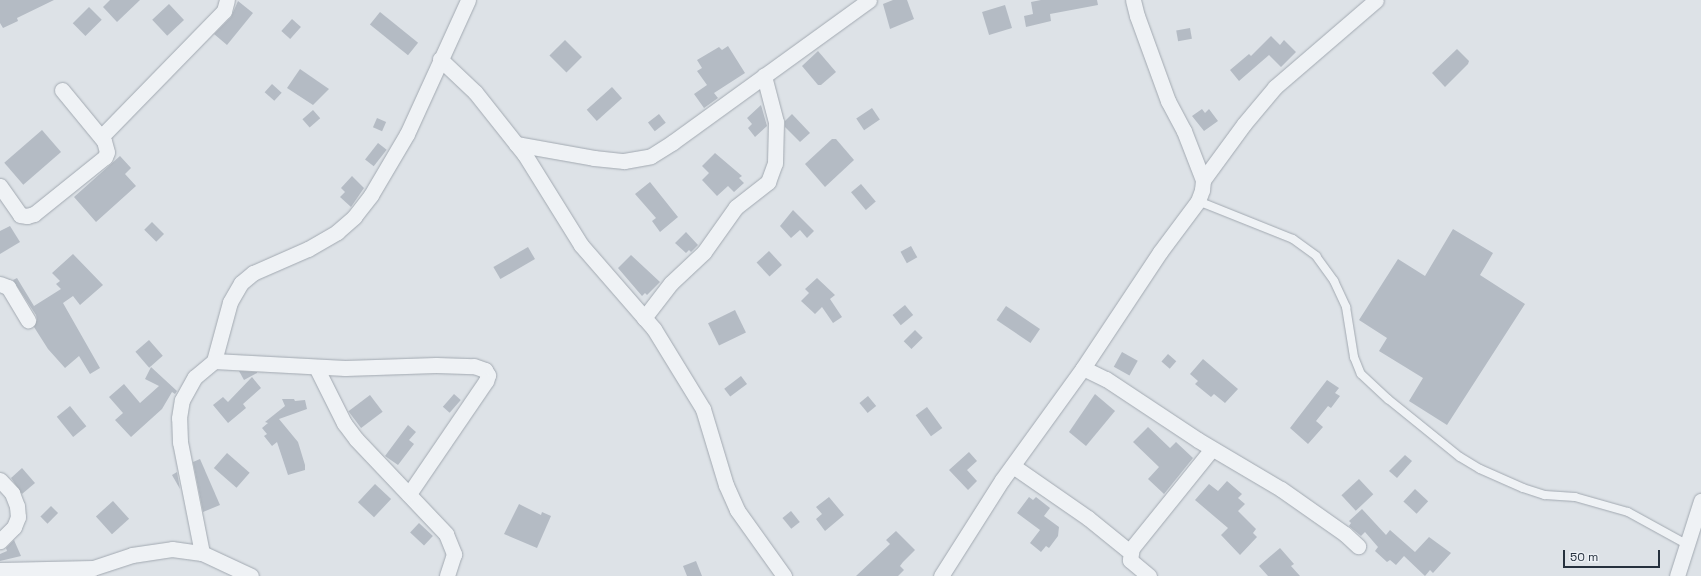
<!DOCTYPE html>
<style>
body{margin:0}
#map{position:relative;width:1701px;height:576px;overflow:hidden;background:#dde2e7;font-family:"Space Grotesk",sans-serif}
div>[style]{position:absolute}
.building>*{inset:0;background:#b4bbc4;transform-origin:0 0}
.roads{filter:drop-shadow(0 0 1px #a2a9b1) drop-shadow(0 0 1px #a2a9b1)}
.service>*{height:8px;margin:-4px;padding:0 4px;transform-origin:4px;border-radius:4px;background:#eff2f5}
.minor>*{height:15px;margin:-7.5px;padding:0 7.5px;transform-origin:7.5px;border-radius:7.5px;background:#eff2f5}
span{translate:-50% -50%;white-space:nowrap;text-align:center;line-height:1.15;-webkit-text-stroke:3px #ecf0f5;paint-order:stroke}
.scale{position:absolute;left:1563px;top:550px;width:97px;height:18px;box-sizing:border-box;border:2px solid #26313e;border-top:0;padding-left:5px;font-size:12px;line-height:14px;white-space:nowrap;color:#26313e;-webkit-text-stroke:3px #ecf0f5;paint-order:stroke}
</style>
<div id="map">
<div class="building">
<i style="clip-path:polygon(0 0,54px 0,17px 18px,18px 21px,3px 28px,0 23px)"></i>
<i style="clip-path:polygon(110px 0,140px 0,117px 22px,103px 7px)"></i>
<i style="clip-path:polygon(893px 0,907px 0,914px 19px,890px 29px,883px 4px)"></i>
<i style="clip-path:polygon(1041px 0,1097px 0,1098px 5px,1050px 14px,1051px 21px,1026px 27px,1024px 16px,1033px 14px,1031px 2px)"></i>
<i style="clip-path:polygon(238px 1px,253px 13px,227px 45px,214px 34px,231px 17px)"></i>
<i style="left:169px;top:4px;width:22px;height:23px;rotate:47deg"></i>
<i style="left:1005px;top:5px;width:24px;height:24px;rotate:73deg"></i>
<i style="left:89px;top:7px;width:18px;height:23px;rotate:45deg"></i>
<i style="left:380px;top:12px;width:49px;height:16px;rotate:39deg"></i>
<i style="left:292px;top:19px;width:12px;height:16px;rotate:42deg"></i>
<i style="left:1190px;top:28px;width:11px;height:14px;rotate:80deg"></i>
<i style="clip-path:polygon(1271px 36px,1280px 45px,1284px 40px,1296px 52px,1281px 67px,1269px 55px,1239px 81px,1230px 70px,1249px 54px,1251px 56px)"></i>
<i style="left:565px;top:40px;width:24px;height:22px;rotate:45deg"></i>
<i style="clip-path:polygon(728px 46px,745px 73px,714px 93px,718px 98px,704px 108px,694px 94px,707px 85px,697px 71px,702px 68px,697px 60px,719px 47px,722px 50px)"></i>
<i style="clip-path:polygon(1457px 49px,1469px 61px,1468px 64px,1445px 87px,1432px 73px)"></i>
<i style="clip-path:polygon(818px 51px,836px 72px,821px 85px,818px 85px,802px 66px)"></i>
<i style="clip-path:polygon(300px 69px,329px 89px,313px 105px,287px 88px)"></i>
<i style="left:272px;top:84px;width:13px;height:11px;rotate:42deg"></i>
<i style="left:612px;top:87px;width:15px;height:34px;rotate:48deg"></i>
<i style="clip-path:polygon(761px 105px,767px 126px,755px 137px,748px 128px,752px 124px,747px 118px)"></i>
<i style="left:872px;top:108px;width:14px;height:19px;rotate:56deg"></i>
<i style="clip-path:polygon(1202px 109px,1205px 113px,1209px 109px,1218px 121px,1204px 131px,1192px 116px)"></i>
<i style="left:313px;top:110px;width:11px;height:14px;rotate:49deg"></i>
<i style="left:659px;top:114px;width:11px;height:14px;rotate:52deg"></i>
<i style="clip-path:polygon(792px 114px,810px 133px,800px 142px,785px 127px,785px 121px)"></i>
<i style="left:377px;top:118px;width:10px;height:10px;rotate:24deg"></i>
<i style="left:42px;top:130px;width:29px;height:50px;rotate:49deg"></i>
<i style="clip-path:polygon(832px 139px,836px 139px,854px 160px,825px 187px,805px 164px)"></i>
<i style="left:378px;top:143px;width:11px;height:21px;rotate:38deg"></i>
<i style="clip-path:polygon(715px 153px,742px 176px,739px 178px,744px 183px,734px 192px,728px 186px,717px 196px,702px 180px,709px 173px,702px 166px)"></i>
<i style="clip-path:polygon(120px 156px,131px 168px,125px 174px,136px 186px,96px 222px,74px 197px)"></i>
<i style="clip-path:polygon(352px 176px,364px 188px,351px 207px,340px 197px,345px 192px,341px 188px)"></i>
<i style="clip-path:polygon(650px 182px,678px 217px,660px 232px,652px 221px,656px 218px,635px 194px)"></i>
<i style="left:861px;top:184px;width:23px;height:13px;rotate:50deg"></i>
<i style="clip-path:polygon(793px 210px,814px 231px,807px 238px,800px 230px,791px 238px,780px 226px)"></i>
<i style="left:152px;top:222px;width:17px;height:11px;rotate:45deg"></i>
<i style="clip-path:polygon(10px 226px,20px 242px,0 254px,0 231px)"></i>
<i style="clip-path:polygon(1453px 229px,1493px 253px,1480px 275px,1525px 304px,1447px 425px,1409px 401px,1423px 378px,1379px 351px,1387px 338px,1359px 320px,1398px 259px,1425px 276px)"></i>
<i style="clip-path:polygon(686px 232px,698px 245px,691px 252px,689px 250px,686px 253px,675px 243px)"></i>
<i style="left:911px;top:246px;width:13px;height:12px;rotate:61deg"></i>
<i style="left:528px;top:247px;width:14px;height:40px;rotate:60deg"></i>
<i style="left:769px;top:251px;width:19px;height:17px;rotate:47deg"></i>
<i style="clip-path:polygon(73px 254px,103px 285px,80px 305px,73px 296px,63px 303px,100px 368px,90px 374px,79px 356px,65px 368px,48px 349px,34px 327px,37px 320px,36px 315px,13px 280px,17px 278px,34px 306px,61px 289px,56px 284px,60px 281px,52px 273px)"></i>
<i style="clip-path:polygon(631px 255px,660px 282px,647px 295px,645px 293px,642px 296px,618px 268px)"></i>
<i style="clip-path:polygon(817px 278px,835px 295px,830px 299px,842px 317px,833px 323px,822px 307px,815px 314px,801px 301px,809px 293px,805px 289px)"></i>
<i style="left:905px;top:305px;width:13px;height:16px;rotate:51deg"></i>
<i style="left:1006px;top:306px;width:41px;height:17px;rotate:34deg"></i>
<i style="left:735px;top:310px;width:25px;height:30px;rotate:64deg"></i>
<i style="left:915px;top:330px;width:11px;height:16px;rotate:45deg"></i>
<i style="left:149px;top:340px;width:21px;height:18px;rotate:49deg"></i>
<i style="left:1122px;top:352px;width:18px;height:17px;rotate:29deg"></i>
<i style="left:1168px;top:354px;width:11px;height:10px;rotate:41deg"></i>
<i style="clip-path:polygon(1203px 359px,1238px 389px,1225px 403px,1214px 394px,1211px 397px,1195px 384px,1198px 381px,1190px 374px)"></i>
<i style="clip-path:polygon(151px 367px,177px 391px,175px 394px,172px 392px,162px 409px,131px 437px,115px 420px,123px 413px,109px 397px,124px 384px,140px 403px,159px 386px,145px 379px)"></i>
<i style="clip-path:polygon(239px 371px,257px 372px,257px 373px,244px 380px)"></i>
<i style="left:741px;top:376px;width:10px;height:21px;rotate:53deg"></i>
<i style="clip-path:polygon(252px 377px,261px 388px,243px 404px,246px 408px,228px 423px,213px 405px,223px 397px,228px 402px)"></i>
<i style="clip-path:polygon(1327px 380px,1339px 388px,1335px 393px,1340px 396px,1331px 408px,1328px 406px,1316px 421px,1323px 427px,1308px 444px,1290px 428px)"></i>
<i style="left:454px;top:394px;width:9px;height:17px;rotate:41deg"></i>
<i style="clip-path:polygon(1095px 394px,1115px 411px,1086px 446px,1069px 432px)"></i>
<i style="left:370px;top:395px;width:21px;height:27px;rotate:53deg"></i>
<i style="left:868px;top:396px;width:13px;height:11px;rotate:51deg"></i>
<i style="clip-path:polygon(282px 399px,294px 399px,295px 401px,305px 400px,307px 409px,279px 419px,298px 442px,305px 465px,305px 470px,288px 475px,277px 442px,272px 446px,264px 436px,267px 434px,262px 428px,268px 423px,265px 422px,285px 406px)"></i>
<i style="left:70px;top:406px;width:26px;height:17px;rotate:51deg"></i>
<i style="left:927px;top:407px;width:26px;height:14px;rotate:54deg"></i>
<i style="clip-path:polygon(408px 425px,416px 432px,409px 440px,414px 444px,398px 465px,385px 456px)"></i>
<i style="clip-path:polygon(1148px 427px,1170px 448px,1176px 442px,1193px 458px,1164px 494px,1148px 479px,1159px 467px,1133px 442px)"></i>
<i style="clip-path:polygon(969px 452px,977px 461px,967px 470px,977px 481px,968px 490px,949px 470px)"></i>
<i style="left:227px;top:453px;width:30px;height:20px;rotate:41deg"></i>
<i style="clip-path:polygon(1405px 455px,1412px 461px,1397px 478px,1389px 471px)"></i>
<i style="clip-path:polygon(200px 459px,220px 505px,203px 512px,193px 462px)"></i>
<i style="clip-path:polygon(22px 468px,35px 483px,22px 494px,11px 478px)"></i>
<i style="clip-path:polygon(177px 472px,180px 489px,172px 475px)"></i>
<i style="left:1359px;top:479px;width:21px;height:24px;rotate:47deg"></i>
<i style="clip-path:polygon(1227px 481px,1242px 494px,1238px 498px,1245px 504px,1238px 511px,1256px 529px,1253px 533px,1257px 537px,1240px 555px,1221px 535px,1228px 528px,1195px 500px,1209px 484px,1218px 491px)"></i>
<i style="left:375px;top:484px;width:22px;height:25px;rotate:43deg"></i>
<i style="left:1415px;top:489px;width:18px;height:17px;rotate:43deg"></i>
<i style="clip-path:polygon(829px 497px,844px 515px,825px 531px,816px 519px,822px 514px,816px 507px)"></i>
<i style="clip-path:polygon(1029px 497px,1033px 500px,1036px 497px,1050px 508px,1044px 516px,1059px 527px,1058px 536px,1049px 548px,1046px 546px,1041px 552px,1030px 543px,1040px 530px,1017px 513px)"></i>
<i style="left:113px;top:501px;width:24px;height:23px;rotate:48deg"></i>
<i style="clip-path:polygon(519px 504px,541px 515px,542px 512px,551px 516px,537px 548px,504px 534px)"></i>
<i style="left:51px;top:506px;width:10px;height:15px;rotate:45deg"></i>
<i style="clip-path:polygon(1362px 509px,1386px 535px,1390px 530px,1415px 552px,1429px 537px,1451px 553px,1433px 573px,1430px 570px,1425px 576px,1404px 556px,1396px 565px,1390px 560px,1387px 562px,1375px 551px,1378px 547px,1365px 532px,1361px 536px,1349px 526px,1351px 523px,1349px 521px)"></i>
<i style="left:791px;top:511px;width:14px;height:11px;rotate:51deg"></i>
<i style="left:419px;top:523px;width:19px;height:13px;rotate:43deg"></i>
<i style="clip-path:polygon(896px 531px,915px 550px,903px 562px,900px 566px,904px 570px,898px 576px,856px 576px,890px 544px,886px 540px)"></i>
<i style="clip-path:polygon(14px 540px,21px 556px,0 561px,0 554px,7px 551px,6px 548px)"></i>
<i style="clip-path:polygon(1280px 548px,1294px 564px,1291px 566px,1300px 576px,1268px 576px,1259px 566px)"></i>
<i style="clip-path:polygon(696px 561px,702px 576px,687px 576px,683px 566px)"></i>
</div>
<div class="roads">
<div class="service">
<i style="left:1198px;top:201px;width:102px;rotate:21.8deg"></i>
<i style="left:1293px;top:239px;width:29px;rotate:36deg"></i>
<i style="left:1316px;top:256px;width:31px;rotate:54deg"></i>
<i style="left:1334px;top:281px;width:29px;rotate:65deg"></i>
<i style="left:1346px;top:307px;width:51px;rotate:80.9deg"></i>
<i style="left:1354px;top:357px;width:18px;rotate:68deg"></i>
<i style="left:1361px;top:374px;width:37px;rotate:43deg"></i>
<i style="left:1388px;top:399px;width:92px;rotate:38.9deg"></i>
<i style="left:1460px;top:457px;width:23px;rotate:31deg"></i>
<i style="left:1480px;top:469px;width:47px;rotate:23.8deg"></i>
<i style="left:1523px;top:488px;width:23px;rotate:18deg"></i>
<i style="left:1545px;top:495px;width:30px;rotate:4deg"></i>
<i style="left:1575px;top:497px;width:55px;rotate:15.8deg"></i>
<i style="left:1628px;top:512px;width:68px;rotate:28.8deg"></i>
</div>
<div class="minor">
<i style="left:440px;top:59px;width:48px;rotate:43.3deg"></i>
<i style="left:475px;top:92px;width:80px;rotate:51.6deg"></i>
<i style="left:525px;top:155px;width:106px;rotate:58.1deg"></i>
<i style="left:581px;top:245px;width:111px;rotate:49deg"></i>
<i style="left:654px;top:329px;width:94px;rotate:58.5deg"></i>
<i style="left:703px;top:409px;width:79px;rotate:73.2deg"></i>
<i style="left:726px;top:485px;width:27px;rotate:66deg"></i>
<i style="left:737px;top:510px;width:81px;rotate:54.5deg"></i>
<i style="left:101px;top:137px;width:176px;rotate:-45.7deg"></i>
<i style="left:224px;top:11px;width:11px;rotate:-75deg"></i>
<i style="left:516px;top:144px;width:79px;rotate:10.2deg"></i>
<i style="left:594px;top:158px;width:30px;rotate:6deg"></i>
<i style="left:624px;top:161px;width:27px;rotate:-10deg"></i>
<i style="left:651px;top:156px;width:26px;rotate:-32deg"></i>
<i style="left:673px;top:142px;width:242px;rotate:-35.9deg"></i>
<i style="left:1203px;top:180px;width:69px;rotate:-53.8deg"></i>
<i style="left:1244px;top:124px;width:48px;rotate:-50deg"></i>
<i style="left:1275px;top:87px;width:133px;rotate:-40.7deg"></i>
<i style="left:0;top:186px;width:35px;rotate:55deg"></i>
<i style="left:20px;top:215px;width:7px;rotate:8deg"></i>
<i style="left:27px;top:216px;width:7px;rotate:-16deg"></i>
<i style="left:34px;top:214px;width:91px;rotate:-38.8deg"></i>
<i style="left:105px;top:157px;width:5px;rotate:-68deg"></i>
<i style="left:107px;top:152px;width:11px;rotate:-105deg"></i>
<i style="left:104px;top:141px;width:66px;rotate:-129.5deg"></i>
<i style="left:0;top:284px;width:9px;rotate:21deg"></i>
<i style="left:8px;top:287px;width:39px;rotate:59deg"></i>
<i style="left:644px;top:318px;width:44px;rotate:-52.4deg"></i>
<i style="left:671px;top:283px;width:45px;rotate:-43.2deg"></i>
<i style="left:704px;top:252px;width:55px;rotate:-54.6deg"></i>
<i style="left:736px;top:207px;width:41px;rotate:-38deg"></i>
<i style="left:768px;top:182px;width:20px;rotate:-70deg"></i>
<i style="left:775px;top:163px;width:41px;rotate:-88.6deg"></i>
<i style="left:776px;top:122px;width:48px;rotate:-104.6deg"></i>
<i style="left:214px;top:361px;width:61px;rotate:-74.8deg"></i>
<i style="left:230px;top:302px;width:22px;rotate:-60deg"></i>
<i style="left:241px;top:283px;width:16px;rotate:-40deg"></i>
<i style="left:253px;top:273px;width:60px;rotate:-23.6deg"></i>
<i style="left:308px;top:249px;width:34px;rotate:-30deg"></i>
<i style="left:337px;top:232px;width:23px;rotate:-41deg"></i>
<i style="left:354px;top:217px;width:28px;rotate:-52deg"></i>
<i style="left:371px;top:195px;width:71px;rotate:-59.5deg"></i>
<i style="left:407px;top:134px;width:147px;rotate:-65.5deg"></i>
<i style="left:316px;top:367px;width:63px;rotate:63.4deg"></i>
<i style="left:344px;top:423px;width:20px;rotate:53deg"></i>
<i style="left:356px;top:439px;width:131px;rotate:46.5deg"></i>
<i style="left:446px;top:534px;width:22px;rotate:68deg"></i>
<i style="left:454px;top:554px;width:23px;rotate:108deg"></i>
<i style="left:1083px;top:368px;width:25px;rotate:26deg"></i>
<i style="left:1106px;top:379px;width:110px;rotate:33.5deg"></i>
<i style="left:1198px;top:440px;width:96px;rotate:30.6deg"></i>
<i style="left:1281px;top:489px;width:78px;rotate:35.1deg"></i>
<i style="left:1345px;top:534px;width:18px;rotate:43deg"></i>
<i style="left:1013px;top:466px;width:91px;rotate:34.7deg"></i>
<i style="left:1088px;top:518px;width:54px;rotate:39deg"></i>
<i style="left:0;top:480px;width:18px;rotate:47deg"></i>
<i style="left:12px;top:493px;width:14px;rotate:69deg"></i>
<i style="left:17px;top:506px;width:11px;rotate:85deg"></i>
<i style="left:18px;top:517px;width:11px;rotate:112deg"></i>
<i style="left:14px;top:527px;width:20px;rotate:135deg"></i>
<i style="left:202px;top:553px;width:113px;rotate:-101.2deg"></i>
<i style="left:180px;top:442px;width:24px;rotate:-92deg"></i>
<i style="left:179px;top:418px;width:18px;rotate:-81deg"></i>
<i style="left:182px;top:400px;width:26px;rotate:-61deg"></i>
<i style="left:195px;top:377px;width:25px;rotate:-40deg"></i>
<i style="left:214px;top:361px;width:131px;rotate:3.1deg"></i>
<i style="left:345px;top:368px;width:91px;rotate:-1.9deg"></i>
<i style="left:436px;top:365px;width:38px;rotate:2deg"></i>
<i style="left:474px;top:366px;width:12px;rotate:20deg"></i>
<i style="left:485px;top:370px;width:6px;rotate:59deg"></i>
<i style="left:488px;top:375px;width:6px;rotate:108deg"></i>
<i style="left:486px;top:381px;width:137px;rotate:124.3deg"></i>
<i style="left:0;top:570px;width:93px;rotate:-1.2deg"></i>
<i style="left:93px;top:568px;width:41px;rotate:-18.4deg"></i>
<i style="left:132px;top:555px;width:40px;rotate:-8.5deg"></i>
<i style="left:172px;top:549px;width:30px;rotate:8deg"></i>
<i style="left:202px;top:553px;width:54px;rotate:25.1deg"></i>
<i style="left:941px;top:576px;width:114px;rotate:-57.6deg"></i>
<i style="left:1002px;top:480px;width:138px;rotate:-54.1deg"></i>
<i style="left:1083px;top:368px;width:139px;rotate:-56.4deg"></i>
<i style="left:1160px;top:252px;width:64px;rotate:-53.3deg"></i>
<i style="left:1198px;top:201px;width:12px;rotate:-70deg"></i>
<i style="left:1202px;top:190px;width:10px;rotate:-84deg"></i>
<i style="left:1203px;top:180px;width:53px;rotate:-111.2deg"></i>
<i style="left:1184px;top:131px;width:34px;rotate:-118deg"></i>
<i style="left:1168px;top:101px;width:90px;rotate:-110deg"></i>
<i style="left:1137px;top:16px;width:16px;rotate:-104deg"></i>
<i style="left:1149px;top:576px;width:25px;rotate:-140deg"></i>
<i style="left:1130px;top:560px;width:12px;rotate:-81deg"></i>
<i style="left:1132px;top:548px;width:127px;rotate:-51.1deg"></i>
<i style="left:1677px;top:576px;width:79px;rotate:-72.3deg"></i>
</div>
</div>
<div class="scale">50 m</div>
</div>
